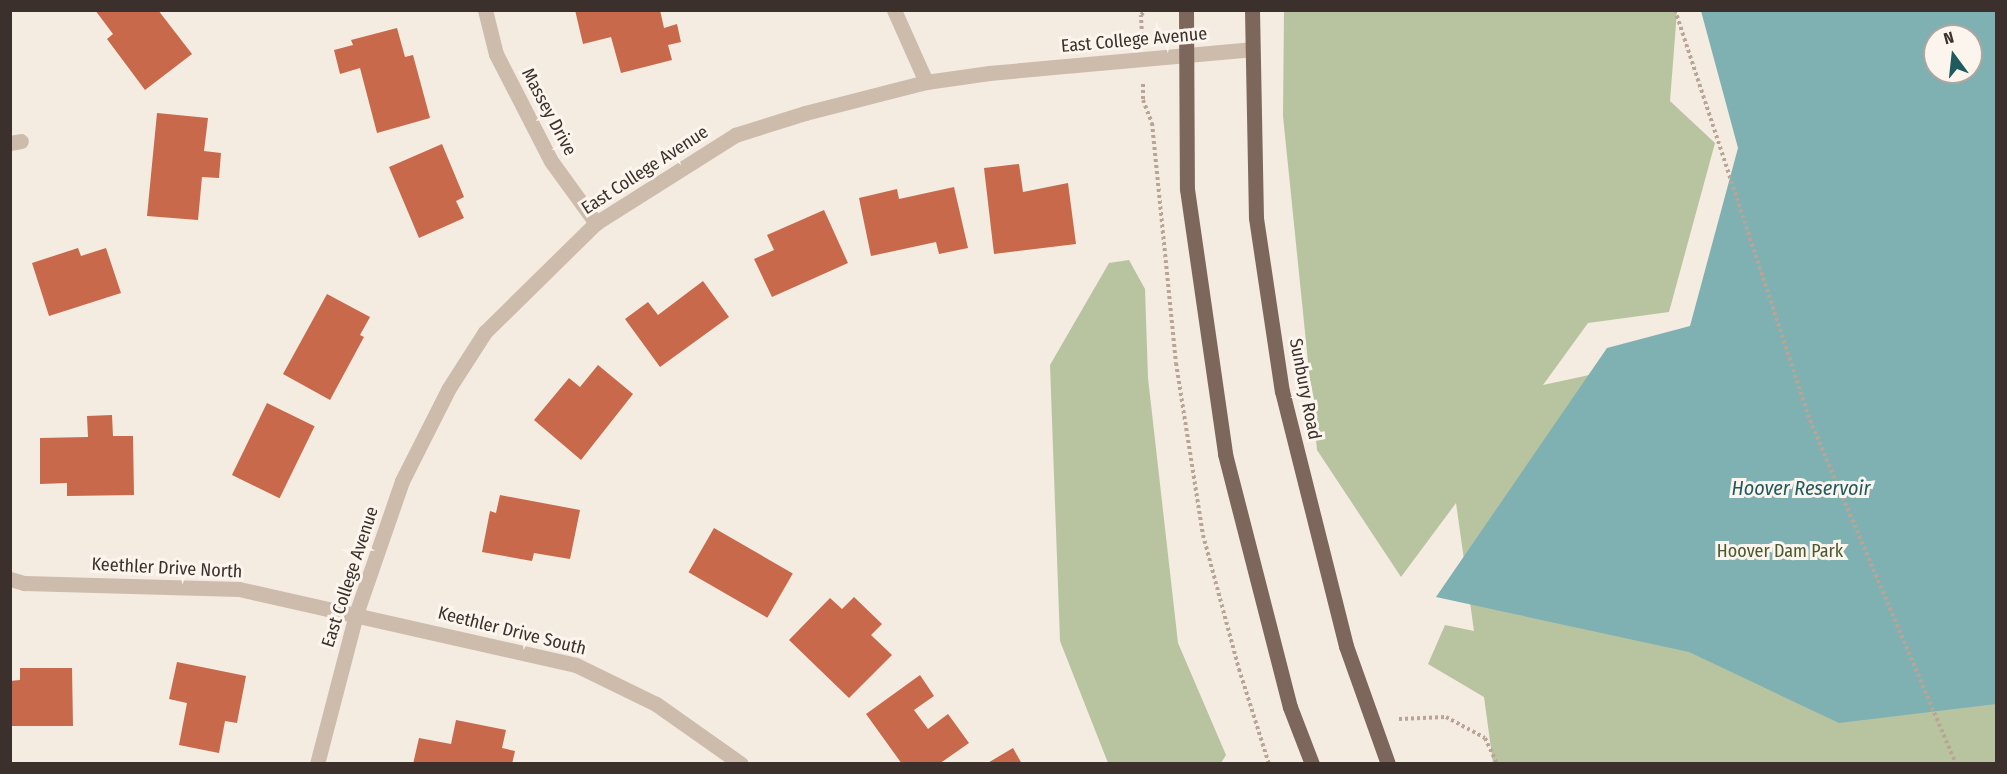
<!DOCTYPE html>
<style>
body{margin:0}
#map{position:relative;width:2007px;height:774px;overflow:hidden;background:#f4ebe1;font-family:"Fira Sans Condensed",sans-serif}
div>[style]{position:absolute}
.green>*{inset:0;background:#b8c4a0}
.water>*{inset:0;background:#7fb0b2}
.building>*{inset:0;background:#c8694b;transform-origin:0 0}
.path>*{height:4px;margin-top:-2px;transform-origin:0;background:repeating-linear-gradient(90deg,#b9a596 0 3px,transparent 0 6px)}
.minor>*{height:15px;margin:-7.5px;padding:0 7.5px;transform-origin:7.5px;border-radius:7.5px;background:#cdbbac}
.primary>*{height:15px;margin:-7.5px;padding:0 7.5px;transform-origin:7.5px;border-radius:7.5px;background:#7d675c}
span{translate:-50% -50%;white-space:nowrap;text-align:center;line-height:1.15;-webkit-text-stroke:6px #fbf5ee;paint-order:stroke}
.street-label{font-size:18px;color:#3b302b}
.park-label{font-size:18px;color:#4a5a2e}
.water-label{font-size:20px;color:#1f5a5e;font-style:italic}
.frame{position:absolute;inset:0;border:12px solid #3b302b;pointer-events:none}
.north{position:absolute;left:1923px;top:24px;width:60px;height:60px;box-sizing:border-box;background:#fbf5ee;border:2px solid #aea6a0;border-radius:50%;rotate:345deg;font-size:16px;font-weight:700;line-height:24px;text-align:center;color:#3b302b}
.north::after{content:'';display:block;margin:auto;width:21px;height:27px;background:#1f5a5e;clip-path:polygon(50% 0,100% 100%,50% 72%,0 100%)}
</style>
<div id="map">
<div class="green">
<i style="clip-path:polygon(1284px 11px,1677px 11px,1670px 101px,1715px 143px,1669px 312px,1588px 323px,1543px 385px,1996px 287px,1996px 763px,1493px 763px,1484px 697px,1428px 664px,1445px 625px,1474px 631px,1456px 503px,1401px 577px,1317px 450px,1283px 116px)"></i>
<i style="clip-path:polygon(1129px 260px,1145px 289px,1148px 378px,1178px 643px,1226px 755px,1221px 763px,1108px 763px,1060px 641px,1050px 365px,1109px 263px)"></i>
</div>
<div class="water">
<i style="clip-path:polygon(evenodd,1701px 11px,1996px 11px,1996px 704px,1839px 723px,1689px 652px,1436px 597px,1607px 348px,1690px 326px,1738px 148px,1701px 11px,1935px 36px,1971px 36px,1971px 72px,1935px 72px,1935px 36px)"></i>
</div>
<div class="building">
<i style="clip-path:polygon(95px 10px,158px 10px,192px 54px,145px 90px,107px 39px,113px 34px)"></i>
<i style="clip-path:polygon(575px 10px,660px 10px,664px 28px,677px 24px,681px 42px,668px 45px,672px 60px,621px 73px,611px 37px,583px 44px)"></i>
<i style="clip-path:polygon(397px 28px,405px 57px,413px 55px,430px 118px,377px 133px,360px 68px,340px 74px,334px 50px,353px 45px,351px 40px)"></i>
<i style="clip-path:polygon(157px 113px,208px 118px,204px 151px,221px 153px,219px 178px,202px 177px,198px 220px,147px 216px)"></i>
<i style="clip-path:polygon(442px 144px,464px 197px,456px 201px,464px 218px,419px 238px,389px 167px)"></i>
<i style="clip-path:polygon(1019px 164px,1023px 192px,1068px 183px,1076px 244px,994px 254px,984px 168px)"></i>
<i style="clip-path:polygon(954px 187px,968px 248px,939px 254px,936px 242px,871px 256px,859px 198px,897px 189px,899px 199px)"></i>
<i style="clip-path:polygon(824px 210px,848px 263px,772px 297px,754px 259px,774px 250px,767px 235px)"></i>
<i style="clip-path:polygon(78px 248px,81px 256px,106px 248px,121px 293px,49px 316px,32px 263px)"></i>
<i style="clip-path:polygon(703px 281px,729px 317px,660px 367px,625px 319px,648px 302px,658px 315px)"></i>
<i style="clip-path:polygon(327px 294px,370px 317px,360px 335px,364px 337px,330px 400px,283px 374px)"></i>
<i style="clip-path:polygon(598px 365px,633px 394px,581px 460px,534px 420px,569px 378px,580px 387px)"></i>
<i style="left:267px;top:403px;width:53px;height:80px;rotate:26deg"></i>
<i style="clip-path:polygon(112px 415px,113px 436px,133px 436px,134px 495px,67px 496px,67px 483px,40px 484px,40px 438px,88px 437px,87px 416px)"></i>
<i style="clip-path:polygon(500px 495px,580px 510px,570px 559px,534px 553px,532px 561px,482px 552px,490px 511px,496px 513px)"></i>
<i style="left:714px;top:528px;width:91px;height:51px;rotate:30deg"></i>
<i style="clip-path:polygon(854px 597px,882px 624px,871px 635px,892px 655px,849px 698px,789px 640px,830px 598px,842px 609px)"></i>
<i style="clip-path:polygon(177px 662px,246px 676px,237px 723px,225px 721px,219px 753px,179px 745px,187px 703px,169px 699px)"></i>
<i style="clip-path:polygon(20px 668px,72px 668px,73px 726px,10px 726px,10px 681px,20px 680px)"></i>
<i style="clip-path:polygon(920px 675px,934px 696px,914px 710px,928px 729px,948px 714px,969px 743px,939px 764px,902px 764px,866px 714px)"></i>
<i style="clip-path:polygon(456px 720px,506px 730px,502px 748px,515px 751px,512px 764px,413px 764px,419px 738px,451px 744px)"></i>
<i style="clip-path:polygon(1013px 748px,1022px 764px,986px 764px)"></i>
</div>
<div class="path">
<i style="left:1675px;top:10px;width:432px;rotate:71.8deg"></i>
<i style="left:1810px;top:420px;width:374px;rotate:67deg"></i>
<i style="left:1142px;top:35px;width:20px;rotate:-93deg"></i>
<i style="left:1141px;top:15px;width:7px;rotate:-45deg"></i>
<i style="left:1143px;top:84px;width:16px;rotate:90deg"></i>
<i style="left:1143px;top:100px;width:25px;rotate:69deg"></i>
<i style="left:1152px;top:123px;width:241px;rotate:84.3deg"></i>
<i style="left:1176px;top:363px;width:174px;rotate:81.1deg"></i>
<i style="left:1203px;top:535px;width:139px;rotate:75deg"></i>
<i style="left:1239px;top:669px;width:100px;rotate:72.5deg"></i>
<i style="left:1399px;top:719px;width:47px;rotate:-2.4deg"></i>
<i style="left:1446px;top:717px;width:44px;rotate:28.3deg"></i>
<i style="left:1485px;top:738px;width:29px;rotate:65deg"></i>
</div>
<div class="minor">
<i style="left:485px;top:10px;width:45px;rotate:76deg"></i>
<i style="left:496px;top:54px;width:120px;rotate:62.8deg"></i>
<i style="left:551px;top:161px;width:77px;rotate:54deg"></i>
<i style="left:894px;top:10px;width:79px;rotate:66deg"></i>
<i style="left:10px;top:143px;width:11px;rotate:-10deg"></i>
<i style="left:10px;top:579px;width:15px;rotate:16deg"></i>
<i style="left:24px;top:583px;width:215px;rotate:1.6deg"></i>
<i style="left:239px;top:589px;width:345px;rotate:12.7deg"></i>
<i style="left:576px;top:665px;width:89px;rotate:26deg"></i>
<i style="left:656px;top:704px;width:104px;rotate:35.2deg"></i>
<i style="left:317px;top:764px;width:155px;rotate:-75.4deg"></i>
<i style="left:356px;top:614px;width:141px;rotate:-70.9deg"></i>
<i style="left:402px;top:481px;width:104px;rotate:-63.2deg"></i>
<i style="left:449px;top:388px;width:67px;rotate:-57.3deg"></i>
<i style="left:485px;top:332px;width:156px;rotate:-44.5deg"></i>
<i style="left:596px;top:223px;width:165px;rotate:-32.3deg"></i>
<i style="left:735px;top:135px;width:73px;rotate:-17.4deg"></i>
<i style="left:805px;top:113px;width:125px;rotate:-14.4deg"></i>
<i style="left:926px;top:82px;width:64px;rotate:-8.1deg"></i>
<i style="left:989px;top:73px;width:263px;rotate:-5.2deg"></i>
</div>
<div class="primary">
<i style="left:1186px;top:10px;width:179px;rotate:89.7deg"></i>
<i style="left:1187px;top:189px;width:268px;rotate:81.8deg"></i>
<i style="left:1225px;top:454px;width:261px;rotate:75.6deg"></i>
<i style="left:1290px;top:707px;width:61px;rotate:68.9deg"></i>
<i style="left:1252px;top:10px;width:208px;rotate:88.9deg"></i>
<i style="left:1256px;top:218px;width:175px;rotate:81.5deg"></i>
<i style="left:1282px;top:391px;width:263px;rotate:75.9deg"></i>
<i style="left:1346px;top:646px;width:125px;rotate:70.4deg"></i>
</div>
<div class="street-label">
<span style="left:1134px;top:40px;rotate:-5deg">East College Avenue</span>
<span style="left:549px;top:112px;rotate:62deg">Massey Drive</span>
<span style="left:645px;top:170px;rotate:-33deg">East College Avenue</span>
<span style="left:1305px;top:389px;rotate:79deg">Sunbury Road</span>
<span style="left:167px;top:568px;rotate:3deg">Keethler Drive North</span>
<span style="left:350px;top:577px;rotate:-72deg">East College Avenue</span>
<span style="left:512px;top:631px;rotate:14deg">Keethler Drive South</span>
</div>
<div class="park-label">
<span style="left:1780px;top:551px">Hoover Dam Park</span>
</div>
<div class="water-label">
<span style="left:1801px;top:488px">Hoover Reservoir</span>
</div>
<div class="frame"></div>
<div class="north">N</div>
</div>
